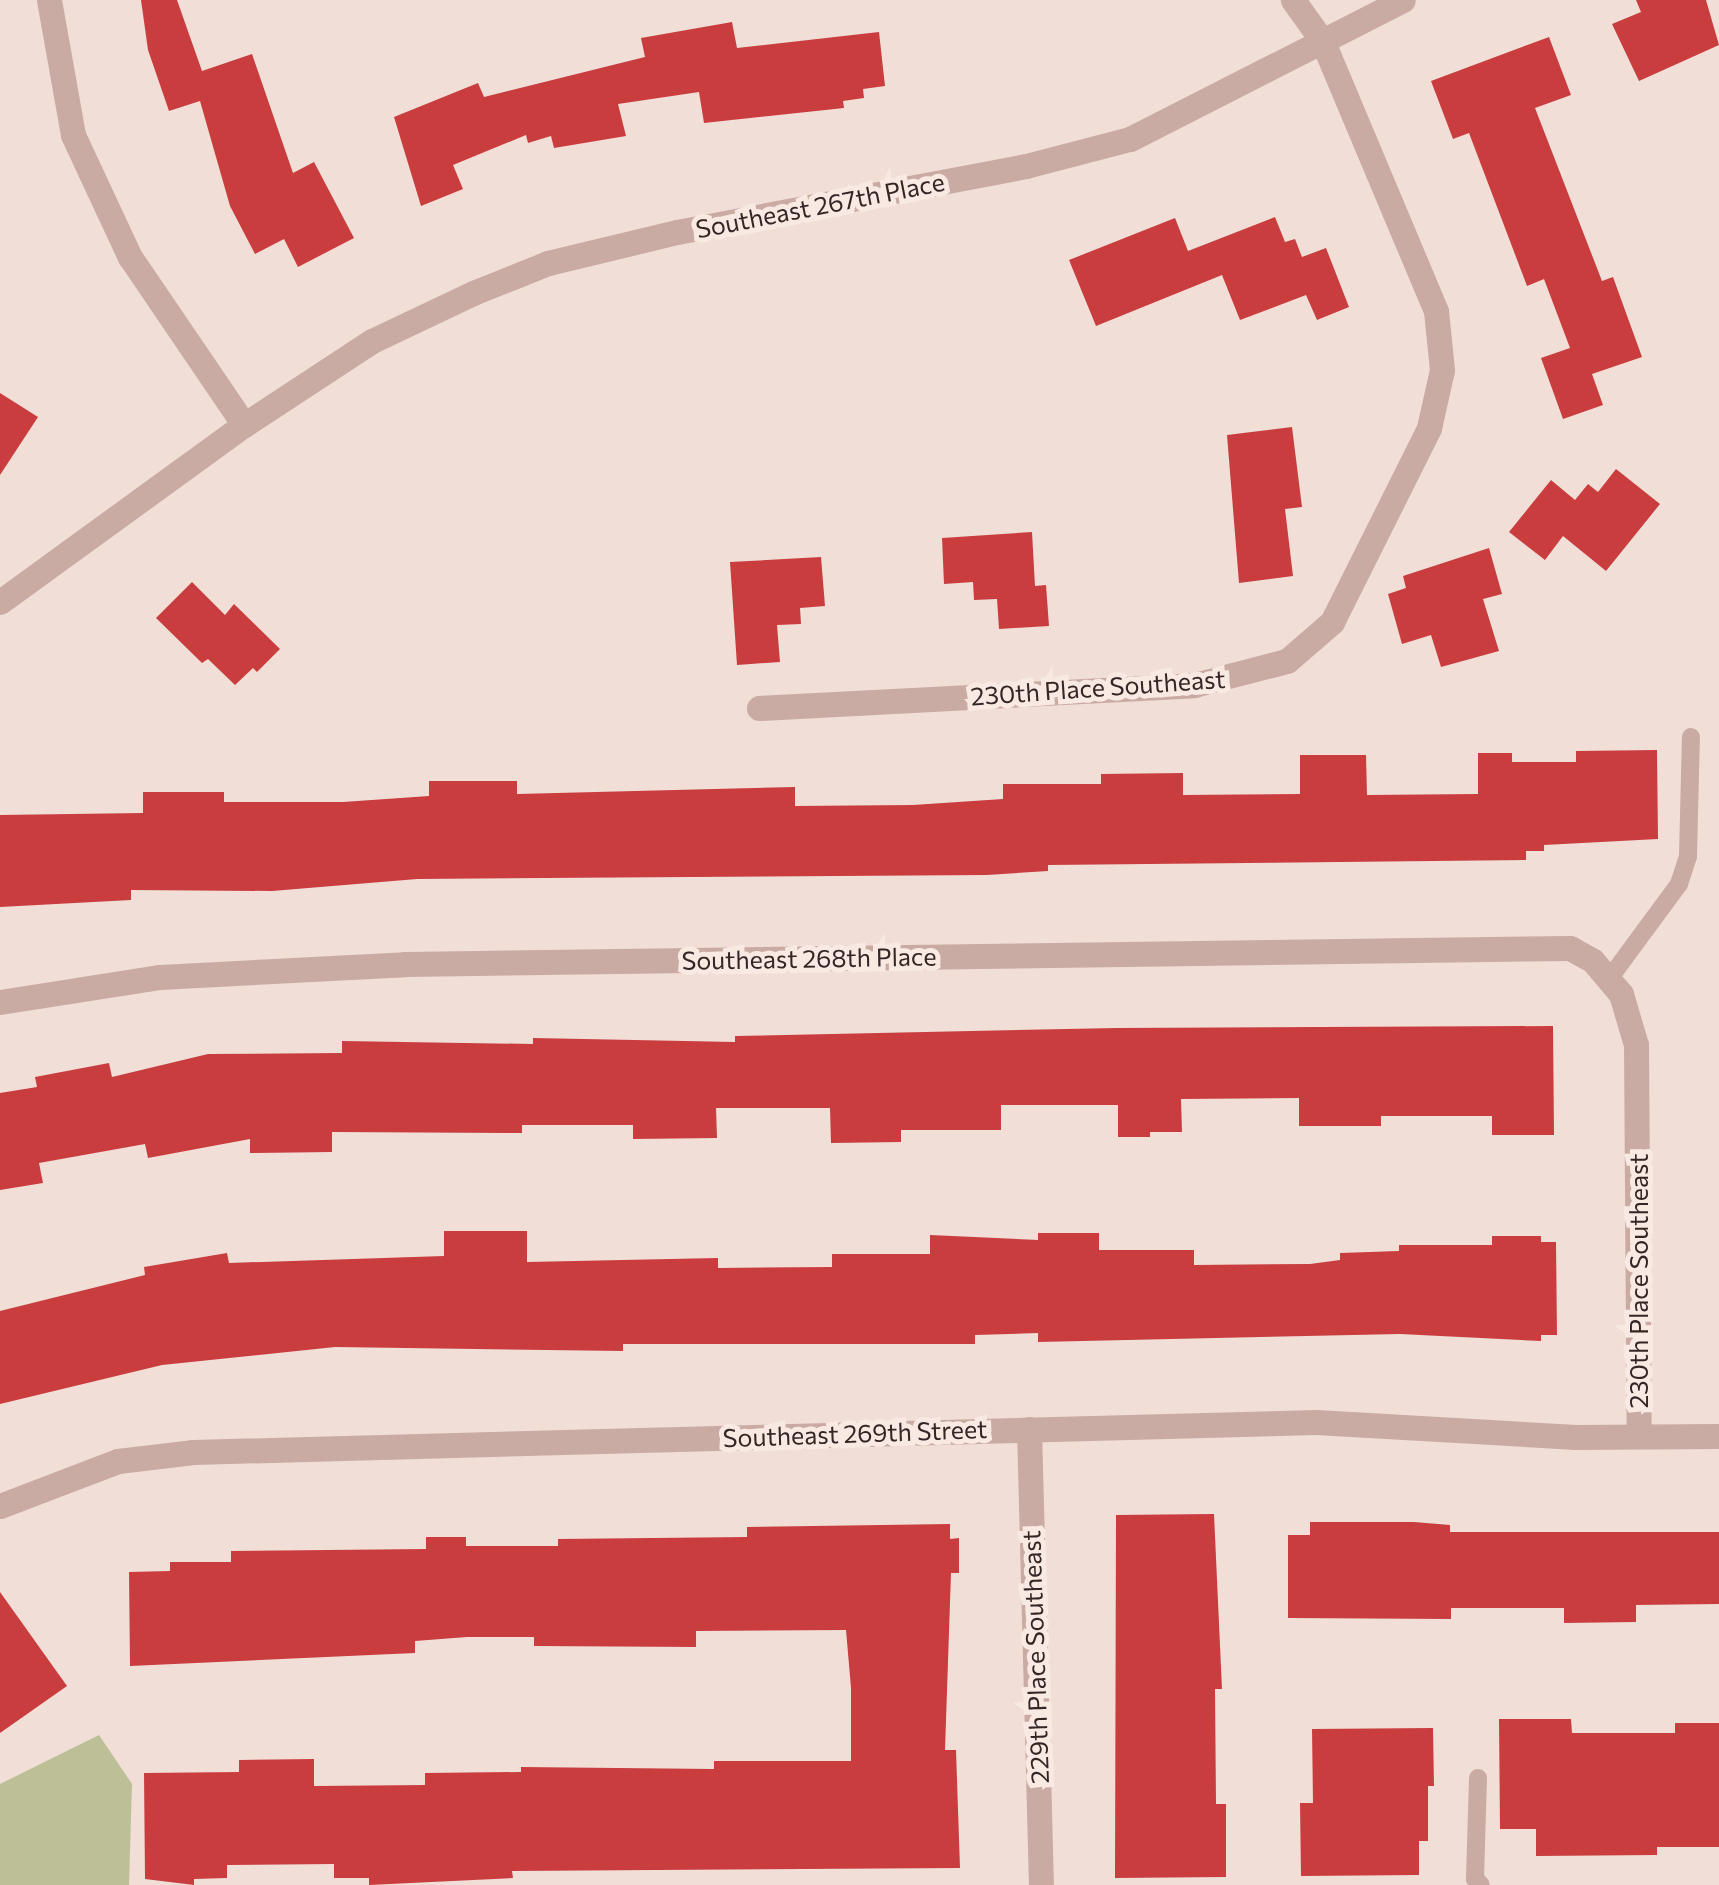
<!DOCTYPE html>
<style>
body{margin:0}
#map{position:relative;width:1719px;height:1885px;overflow:hidden;background:#f1ded7;font-family:Commissioner,sans-serif}
div>[style]{position:absolute}
.green>*{inset:0;background:#bdc097}
.building>*{inset:0;background:#c93d3f}
.lane>*{height:18px;margin:-9px;padding:0 9px;transform-origin:9px;border-radius:9px;background:#c9aba3}
.street>*{height:25px;margin:-12.5px;padding:0 12.5px;transform-origin:12.5px;border-radius:12.5px;background:#c9aba3}
span{translate:-50% -50%;white-space:nowrap;text-align:center;line-height:1.15;-webkit-text-stroke:10px #f9e9e3;paint-order:stroke}
.street-label{font-size:25px;color:#342625}
</style>
<div id="map">
<div class="green">
<i style="clip-path:polygon(99px 1735px,132px 1784px,129px 1885px,0 1885px,0 1784px)"></i>
</div>
<div class="building">
<i style="clip-path:polygon(141px 0,177px 0,202px 71px,252px 54px,293px 173px,314px 162px,354px 238px,298px 267px,284px 239px,255px 254px,230px 206px,200px 101px,169px 111px,148px 50px)"></i>
<i style="clip-path:polygon(1636px 0,1706px 0,1719px 45px,1639px 81px,1612px 24px,1641px 12px)"></i>
<i style="clip-path:polygon(732px 22px,737px 48px,879px 32px,885px 86px,863px 89px,864px 98px,843px 101px,844px 108px,704px 123px,699px 92px,618px 104px,626px 136px,554px 148px,551px 136px,528px 143px,526px 135px,453px 165px,463px 189px,421px 206px,394px 117px,478px 83px,484px 97px,645px 57px,641px 38px)"></i>
<i style="clip-path:polygon(1549px 37px,1571px 95px,1535px 108px,1602px 281px,1613px 277px,1642px 357px,1592px 374px,1603px 405px,1563px 419px,1541px 358px,1570px 348px,1544px 279px,1527px 286px,1469px 133px,1453px 139px,1431px 81px)"></i>
<i style="clip-path:polygon(1275px 217px,1285px 242px,1295px 239px,1302px 257px,1326px 248px,1349px 307px,1317px 320px,1306px 295px,1240px 320px,1222px 275px,1096px 326px,1069px 260px,1175px 218px,1188px 251px)"></i>
<i style="clip-path:polygon(0 393px,38px 417px,0 475px)"></i>
<i style="clip-path:polygon(1292px 427px,1302px 507px,1285px 509px,1293px 576px,1239px 583px,1227px 435px)"></i>
<i style="clip-path:polygon(1616px 469px,1660px 504px,1606px 571px,1563px 536px,1545px 560px,1509px 532px,1551px 480px,1575px 500px,1588px 484px,1598px 492px)"></i>
<i style="clip-path:polygon(1032px 532px,1035px 586px,1046px 585px,1049px 626px,999px 629px,997px 599px,974px 600px,973px 582px,944px 584px,942px 538px)"></i>
<i style="clip-path:polygon(1489px 548px,1502px 594px,1483px 599px,1499px 651px,1441px 667px,1431px 635px,1402px 644px,1388px 594px,1406px 588px,1403px 576px)"></i>
<i style="clip-path:polygon(821px 557px,825px 606px,800px 608px,801px 624px,777px 625px,780px 662px,737px 665px,730px 562px)"></i>
<i style="clip-path:polygon(192px 582px,225px 615px,234px 604px,280px 649px,257px 672px,253px 668px,235px 685px,208px 659px,202px 663px,156px 618px)"></i>
<i style="clip-path:polygon(1657px 750px,1658px 839px,1544px 845px,1544px 851px,1526px 851px,1526px 860px,1048px 865px,1048px 871px,987px 875px,417px 879px,272px 891px,131px 890px,131px 900px,0 907px,0 815px,143px 813px,143px 792px,224px 792px,224px 802px,343px 802px,429px 796px,429px 781px,517px 781px,517px 794px,795px 787px,795px 806px,913px 805px,1003px 799px,1003px 784px,1101px 784px,1101px 774px,1183px 773px,1183px 795px,1300px 794px,1300px 755px,1366px 755px,1367px 795px,1478px 794px,1478px 753px,1512px 753px,1512px 762px,1576px 762px,1576px 751px)"></i>
<i style="clip-path:polygon(1553px 1026px,1554px 1135px,1492px 1135px,1492px 1116px,1381px 1116px,1381px 1126px,1299px 1126px,1299px 1098px,1181px 1099px,1182px 1132px,1150px 1132px,1150px 1137px,1118px 1137px,1118px 1105px,1001px 1105px,1001px 1130px,901px 1130px,901px 1142px,831px 1143px,830px 1108px,716px 1108px,717px 1138px,633px 1139px,633px 1125px,522px 1125px,522px 1133px,332px 1132px,332px 1152px,250px 1153px,250px 1139px,148px 1158px,145px 1144px,39px 1163px,43px 1183px,0 1190px,0 1093px,37px 1087px,35px 1077px,109px 1063px,112px 1077px,208px 1054px,342px 1053px,342px 1041px,533px 1044px,533px 1038px,735px 1042px,735px 1036px,1117px 1028px)"></i>
<i style="clip-path:polygon(444px 1231px,527px 1231px,527px 1262px,718px 1258px,718px 1268px,832px 1267px,832px 1254px,930px 1254px,930px 1235px,1038px 1240px,1038px 1233px,1099px 1233px,1099px 1250px,1194px 1250px,1194px 1265px,1310px 1264px,1340px 1260px,1340px 1253px,1399px 1251px,1399px 1245px,1492px 1245px,1492px 1236px,1541px 1236px,1541px 1242px,1556px 1242px,1557px 1335px,1541px 1335px,1541px 1341px,1400px 1334px,1038px 1342px,1038px 1333px,975px 1335px,975px 1344px,623px 1344px,623px 1351px,335px 1347px,162px 1365px,0 1404px,0 1311px,145px 1275px,144px 1267px,227px 1253px,229px 1263px,444px 1256px)"></i>
<i style="clip-path:polygon(1214px 1514px,1222px 1689px,1215px 1689px,1216px 1804px,1226px 1804px,1226px 1877px,1115px 1878px,1116px 1515px)"></i>
<i style="clip-path:polygon(1310px 1522px,1414px 1522px,1450px 1525px,1450px 1532px,1719px 1532px,1719px 1604px,1636px 1605px,1636px 1622px,1564px 1623px,1564px 1608px,1451px 1608px,1451px 1619px,1288px 1618px,1288px 1535px,1310px 1535px)"></i>
<i style="clip-path:polygon(950px 1524px,950px 1539px,959px 1538px,959px 1573px,951px 1573px,945px 1750px,956px 1750px,960px 1868px,512px 1871px,513px 1878px,369px 1885px,369px 1878px,334px 1878px,334px 1864px,227px 1865px,227px 1878px,194px 1879px,194px 1885px,145px 1879px,144px 1773px,239px 1772px,239px 1760px,314px 1759px,314px 1786px,425px 1785px,425px 1773px,521px 1772px,521px 1767px,714px 1769px,714px 1761px,851px 1761px,851px 1688px,846px 1630px,696px 1631px,696px 1647px,534px 1646px,534px 1637px,467px 1637px,415px 1641px,415px 1653px,130px 1666px,129px 1572px,170px 1571px,170px 1562px,231px 1562px,231px 1551px,426px 1549px,426px 1537px,466px 1537px,466px 1546px,558px 1546px,558px 1539px,747px 1537px,747px 1527px)"></i>
<i style="clip-path:polygon(0 1592px,67px 1686px,0 1733px)"></i>
<i style="clip-path:polygon(1499px 1719px,1571px 1719px,1572px 1733px,1675px 1733px,1675px 1723px,1719px 1723px,1719px 1847px,1657px 1847px,1657px 1855px,1536px 1856px,1536px 1829px,1500px 1829px)"></i>
<i style="clip-path:polygon(1433px 1728px,1434px 1786px,1428px 1786px,1428px 1841px,1419px 1841px,1419px 1875px,1301px 1876px,1300px 1803px,1313px 1803px,1312px 1729px)"></i>
</div>
<div class="lane">
<i style="left:1609px;top:979px;width:118px;rotate:-53.6deg"></i>
<i style="left:1679px;top:884px;width:29px;rotate:-72deg"></i>
<i style="left:1688px;top:856px;width:119px;rotate:-88.6deg"></i>
<i style="left:1478px;top:1778px;width:101px;rotate:91.7deg"></i>
<i style="left:1475px;top:1879px;width:8px;rotate:45deg"></i>
</div>
<div class="street">
<i style="left:49px;top:0;width:137px;rotate:79.9deg"></i>
<i style="left:73px;top:135px;width:135px;rotate:65deg"></i>
<i style="left:130px;top:257px;width:203px;rotate:55.8deg"></i>
<i style="left:0;top:602px;width:301px;rotate:-36deg"></i>
<i style="left:244px;top:425px;width:153px;rotate:-33.3deg"></i>
<i style="left:372px;top:341px;width:112px;rotate:-25.4deg"></i>
<i style="left:473px;top:293px;width:81px;rotate:-21.8deg"></i>
<i style="left:548px;top:263px;width:133px;rotate:-13.5deg"></i>
<i style="left:677px;top:232px;width:355px;rotate:-10.7deg"></i>
<i style="left:1026px;top:166px;width:107px;rotate:-14.6deg"></i>
<i style="left:1130px;top:139px;width:306px;rotate:-27deg"></i>
<i style="left:759px;top:708px;width:436px;rotate:-3deg"></i>
<i style="left:1194px;top:685px;width:96px;rotate:-14.5deg"></i>
<i style="left:1287px;top:661px;width:60px;rotate:-40.9deg"></i>
<i style="left:1332px;top:622px;width:217px;rotate:-63.4deg"></i>
<i style="left:1429px;top:428px;width:59px;rotate:-77.4deg"></i>
<i style="left:1442px;top:370px;width:59px;rotate:-95.8deg"></i>
<i style="left:1436px;top:311px;width:292px;rotate:-112.8deg"></i>
<i style="left:1323px;top:42px;width:52px;rotate:-125.5deg"></i>
<i style="left:0;top:1002px;width:162px;rotate:-8.9deg"></i>
<i style="left:160px;top:977px;width:245px;rotate:-3deg"></i>
<i style="left:405px;top:964px;width:1165px;rotate:-0.79deg"></i>
<i style="left:1570px;top:948px;width:26px;rotate:29deg"></i>
<i style="left:1593px;top:961px;width:43px;rotate:49.7deg"></i>
<i style="left:1621px;top:994px;width:53px;rotate:73.6deg"></i>
<i style="left:1636px;top:1045px;width:391px;rotate:89.6deg"></i>
<i style="left:1029px;top:1429px;width:456px;rotate:88.5deg"></i>
<i style="left:0;top:1506px;width:126px;rotate:-20.9deg"></i>
<i style="left:118px;top:1461px;width:76px;rotate:-6.8deg"></i>
<i style="left:193px;top:1452px;width:1123px;rotate:-1.53deg"></i>
<i style="left:1316px;top:1422px;width:260px;rotate:3.3deg"></i>
<i style="left:1576px;top:1437px;width:143px;rotate:-0.4deg"></i>
</div>
<div class="street-label">
<span style="left:820px;top:205px;rotate:-11deg">Southeast 267th Place</span>
<span style="left:1098px;top:687px;rotate:-4deg">230th Place Southeast</span>
<span style="left:809px;top:958px;rotate:-1deg">Southeast 268th Place</span>
<span style="left:1638px;top:1281px;rotate:-90deg">230th Place Southeast</span>
<span style="left:855px;top:1433px;rotate:-2deg">Southeast 269th Street</span>
<span style="left:1035px;top:1657px;rotate:-92deg">229th Place Southeast</span>
</div>
</div>
